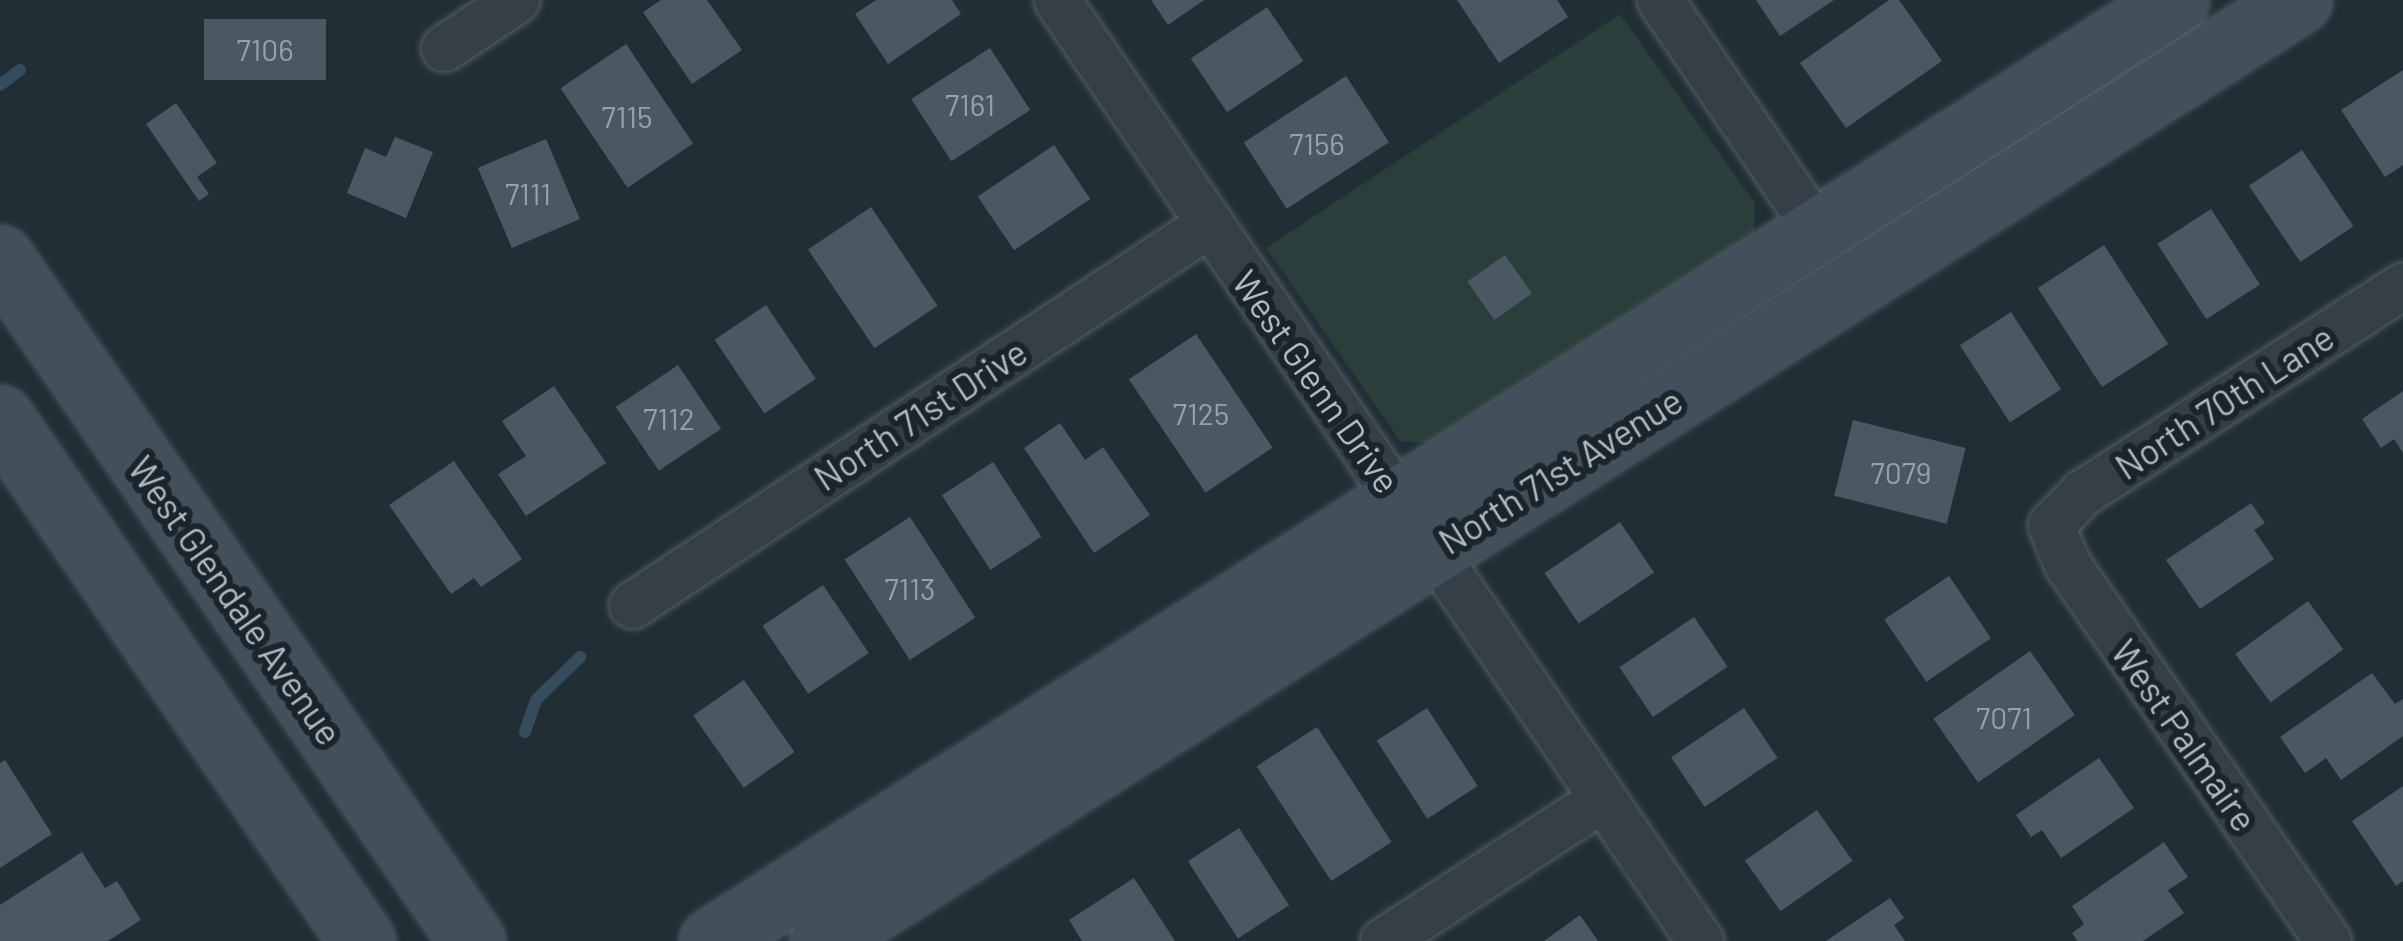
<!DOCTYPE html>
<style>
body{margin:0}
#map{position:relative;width:2403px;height:941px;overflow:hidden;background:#222e36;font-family:Barlow,sans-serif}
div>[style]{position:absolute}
.green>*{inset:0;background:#2a3e3b}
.stream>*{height:12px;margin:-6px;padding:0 6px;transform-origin:6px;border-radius:6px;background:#364c5d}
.building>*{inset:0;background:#4a5862;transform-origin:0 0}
.roads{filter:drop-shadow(0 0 3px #525d65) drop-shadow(0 0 3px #525d65)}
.street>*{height:45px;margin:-22.5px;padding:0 22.5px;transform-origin:22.5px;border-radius:22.5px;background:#353f47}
.secondary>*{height:63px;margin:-31.5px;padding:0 31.5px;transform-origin:31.5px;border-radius:31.5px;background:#434f5a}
span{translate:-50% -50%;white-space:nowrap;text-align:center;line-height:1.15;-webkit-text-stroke:12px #1a242b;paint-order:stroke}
.number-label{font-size:30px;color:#96a2ab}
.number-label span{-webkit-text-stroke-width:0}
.street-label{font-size:36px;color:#afbac3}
</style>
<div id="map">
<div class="green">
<i style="clip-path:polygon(1620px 14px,1755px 203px,1754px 236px,1434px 444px,1400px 441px,1266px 248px)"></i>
</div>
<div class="stream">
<i style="left:0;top:85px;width:25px;rotate:-37deg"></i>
<i style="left:525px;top:732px;width:34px;rotate:-71deg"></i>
<i style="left:536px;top:700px;width:62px;rotate:-44.3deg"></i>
</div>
<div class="building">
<i style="clip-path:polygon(661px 0,707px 0,742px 50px,692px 84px,643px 12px)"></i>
<i style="clip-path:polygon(876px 0,952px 0,961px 14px,888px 64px,855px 14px)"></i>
<i style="clip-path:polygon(1151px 0,1204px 0,1168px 25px)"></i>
<i style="clip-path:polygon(1457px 0,1557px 0,1568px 17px,1499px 63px)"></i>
<i style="clip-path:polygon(1756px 0,1834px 0,1780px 36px)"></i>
<i style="clip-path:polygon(1889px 0,1899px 0,1942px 61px,1846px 128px,1800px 63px)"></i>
<i style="left:1267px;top:7px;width:65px;height:92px;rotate:56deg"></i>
<i style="left:204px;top:19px;width:122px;height:61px"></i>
<i style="left:626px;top:44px;width:120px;height:79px;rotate:56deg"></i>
<i style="left:990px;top:48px;width:74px;height:94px;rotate:57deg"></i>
<i style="clip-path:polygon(2403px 70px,2403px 165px,2385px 177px,2341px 110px)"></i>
<i style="left:1346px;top:76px;width:79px;height:122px;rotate:57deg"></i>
<i style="clip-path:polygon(176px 103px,217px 163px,197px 177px,209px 194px,199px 201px,146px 124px)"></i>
<i style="clip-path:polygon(395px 137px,433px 152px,406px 218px,347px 193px,365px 148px,386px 157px)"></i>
<i style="left:546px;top:139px;width:87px;height:74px;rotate:67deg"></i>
<i style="left:1054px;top:145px;width:65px;height:92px;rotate:56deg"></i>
<i style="left:2302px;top:150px;width:92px;height:64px;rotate:56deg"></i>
<i style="left:871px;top:207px;width:119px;height:76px;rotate:56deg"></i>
<i style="left:2211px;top:209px;width:90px;height:64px;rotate:57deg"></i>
<i style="left:2104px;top:245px;width:118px;height:79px;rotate:57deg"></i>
<i style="left:1505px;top:255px;width:47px;height:46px;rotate:55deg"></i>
<i style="left:766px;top:305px;width:89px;height:62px;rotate:56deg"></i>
<i style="left:2011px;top:312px;width:92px;height:61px;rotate:57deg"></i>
<i style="left:1196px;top:334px;width:137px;height:81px;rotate:56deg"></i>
<i style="left:678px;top:365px;width:77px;height:75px;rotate:56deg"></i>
<i style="clip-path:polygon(554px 386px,606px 463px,526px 516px,498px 474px,526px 456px,502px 421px)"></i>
<i style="clip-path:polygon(2403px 391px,2403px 453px,2394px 439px,2381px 448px,2362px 419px)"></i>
<i style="left:1853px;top:420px;width:116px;height:78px;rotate:14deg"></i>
<i style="clip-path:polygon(1060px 423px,1085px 460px,1103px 447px,1150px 515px,1094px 553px,1024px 448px)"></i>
<i style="clip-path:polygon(454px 461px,522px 559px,481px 587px,474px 578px,451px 594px,389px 505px)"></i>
<i style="left:993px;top:462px;width:89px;height:61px;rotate:57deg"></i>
<i style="clip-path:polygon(2251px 503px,2265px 523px,2254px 530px,2274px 559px,2200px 609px,2166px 560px)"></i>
<i style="left:910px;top:517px;width:120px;height:78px;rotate:57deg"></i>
<i style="left:1620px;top:522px;width:61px;height:91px;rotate:56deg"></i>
<i style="left:1949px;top:576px;width:75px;height:78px;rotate:56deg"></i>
<i style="left:823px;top:585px;width:82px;height:73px;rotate:56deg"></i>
<i style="left:2308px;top:601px;width:60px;height:90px;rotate:54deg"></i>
<i style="left:1694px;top:617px;width:60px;height:90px;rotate:56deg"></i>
<i style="left:2030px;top:651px;width:78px;height:118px;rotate:55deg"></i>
<i style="clip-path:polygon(2372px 673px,2395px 704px,2403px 699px,2403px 736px,2341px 780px,2326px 758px,2305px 773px,2280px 737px)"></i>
<i style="left:744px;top:680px;width:88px;height:62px;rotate:55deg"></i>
<i style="left:1427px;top:708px;width:93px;height:60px;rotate:57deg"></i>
<i style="left:1744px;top:708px;width:60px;height:88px;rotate:56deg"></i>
<i style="left:1317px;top:727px;width:137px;height:72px;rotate:57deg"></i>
<i style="clip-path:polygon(2099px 758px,2134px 808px,2061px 858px,2042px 830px,2031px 837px,2016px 815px)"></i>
<i style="clip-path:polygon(5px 760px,52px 834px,0 868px,0 763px)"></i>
<i style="clip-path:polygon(2403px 786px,2403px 881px,2396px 886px,2352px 821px)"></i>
<i style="left:1817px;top:810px;width:62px;height:88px;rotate:55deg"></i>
<i style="left:1239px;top:828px;width:92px;height:61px;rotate:57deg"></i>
<i style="clip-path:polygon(2164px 842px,2188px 877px,2168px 890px,2184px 913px,2143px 941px,2077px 941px,2072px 933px,2084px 924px,2072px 906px)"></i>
<i style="clip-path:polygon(82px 852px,105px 888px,117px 881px,141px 920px,108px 941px,0 941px,0 905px)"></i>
<i style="clip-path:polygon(1134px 878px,1175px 941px,1082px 941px,1069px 920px)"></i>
<i style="clip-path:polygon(1890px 898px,1904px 918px,1894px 925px,1905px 941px,1826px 941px)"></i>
<i style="clip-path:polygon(1580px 915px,1598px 941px,1544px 941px)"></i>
</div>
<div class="roads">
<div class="street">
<i style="left:1057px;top:0;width:1140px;rotate:55.65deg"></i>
<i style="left:1660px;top:0;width:277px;rotate:55.7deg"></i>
<i style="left:444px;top:48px;width:87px;rotate:-33.7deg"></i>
<i style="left:632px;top:605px;width:691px;rotate:-33.44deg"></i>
<i style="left:1383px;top:941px;width:262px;rotate:-33deg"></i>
<i style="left:2328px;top:941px;width:459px;rotate:-124.7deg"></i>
<i style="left:2067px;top:564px;width:42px;rotate:-112.3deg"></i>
<i style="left:2051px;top:525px;width:45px;rotate:-45.9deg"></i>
<i style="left:2082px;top:493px;width:382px;rotate:-32.9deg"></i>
</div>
<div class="secondary">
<i style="left:0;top:258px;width:830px;rotate:55.35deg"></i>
<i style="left:0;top:418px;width:636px;rotate:55.31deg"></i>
<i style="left:712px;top:941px;width:1740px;rotate:-32.73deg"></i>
<i style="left:822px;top:941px;width:1751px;rotate:-32.5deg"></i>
</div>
</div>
<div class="number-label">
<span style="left:265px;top:49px">7106</span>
<span style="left:970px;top:104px">7161</span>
<span style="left:627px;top:116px">7115</span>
<span style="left:1317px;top:143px">7156</span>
<span style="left:528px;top:193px">7111</span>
<span style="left:1201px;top:413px">7125</span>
<span style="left:669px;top:418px">7112</span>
<span style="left:1901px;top:472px">7079</span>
<span style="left:910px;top:588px">7113</span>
<span style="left:2004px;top:717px">7071</span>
</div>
<div class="street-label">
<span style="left:1317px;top:381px;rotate:55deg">West Glenn Drive</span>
<span style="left:2224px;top:401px;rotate:-33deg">North 70th Lane</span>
<span style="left:920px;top:414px;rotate:-33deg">North 71st Drive</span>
<span style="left:1560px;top:470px;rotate:-32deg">North 71st Avenue</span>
<span style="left:236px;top:600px;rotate:55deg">West Glendale Avenue</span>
<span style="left:2185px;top:735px;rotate:55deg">West Palmaire</span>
</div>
</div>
